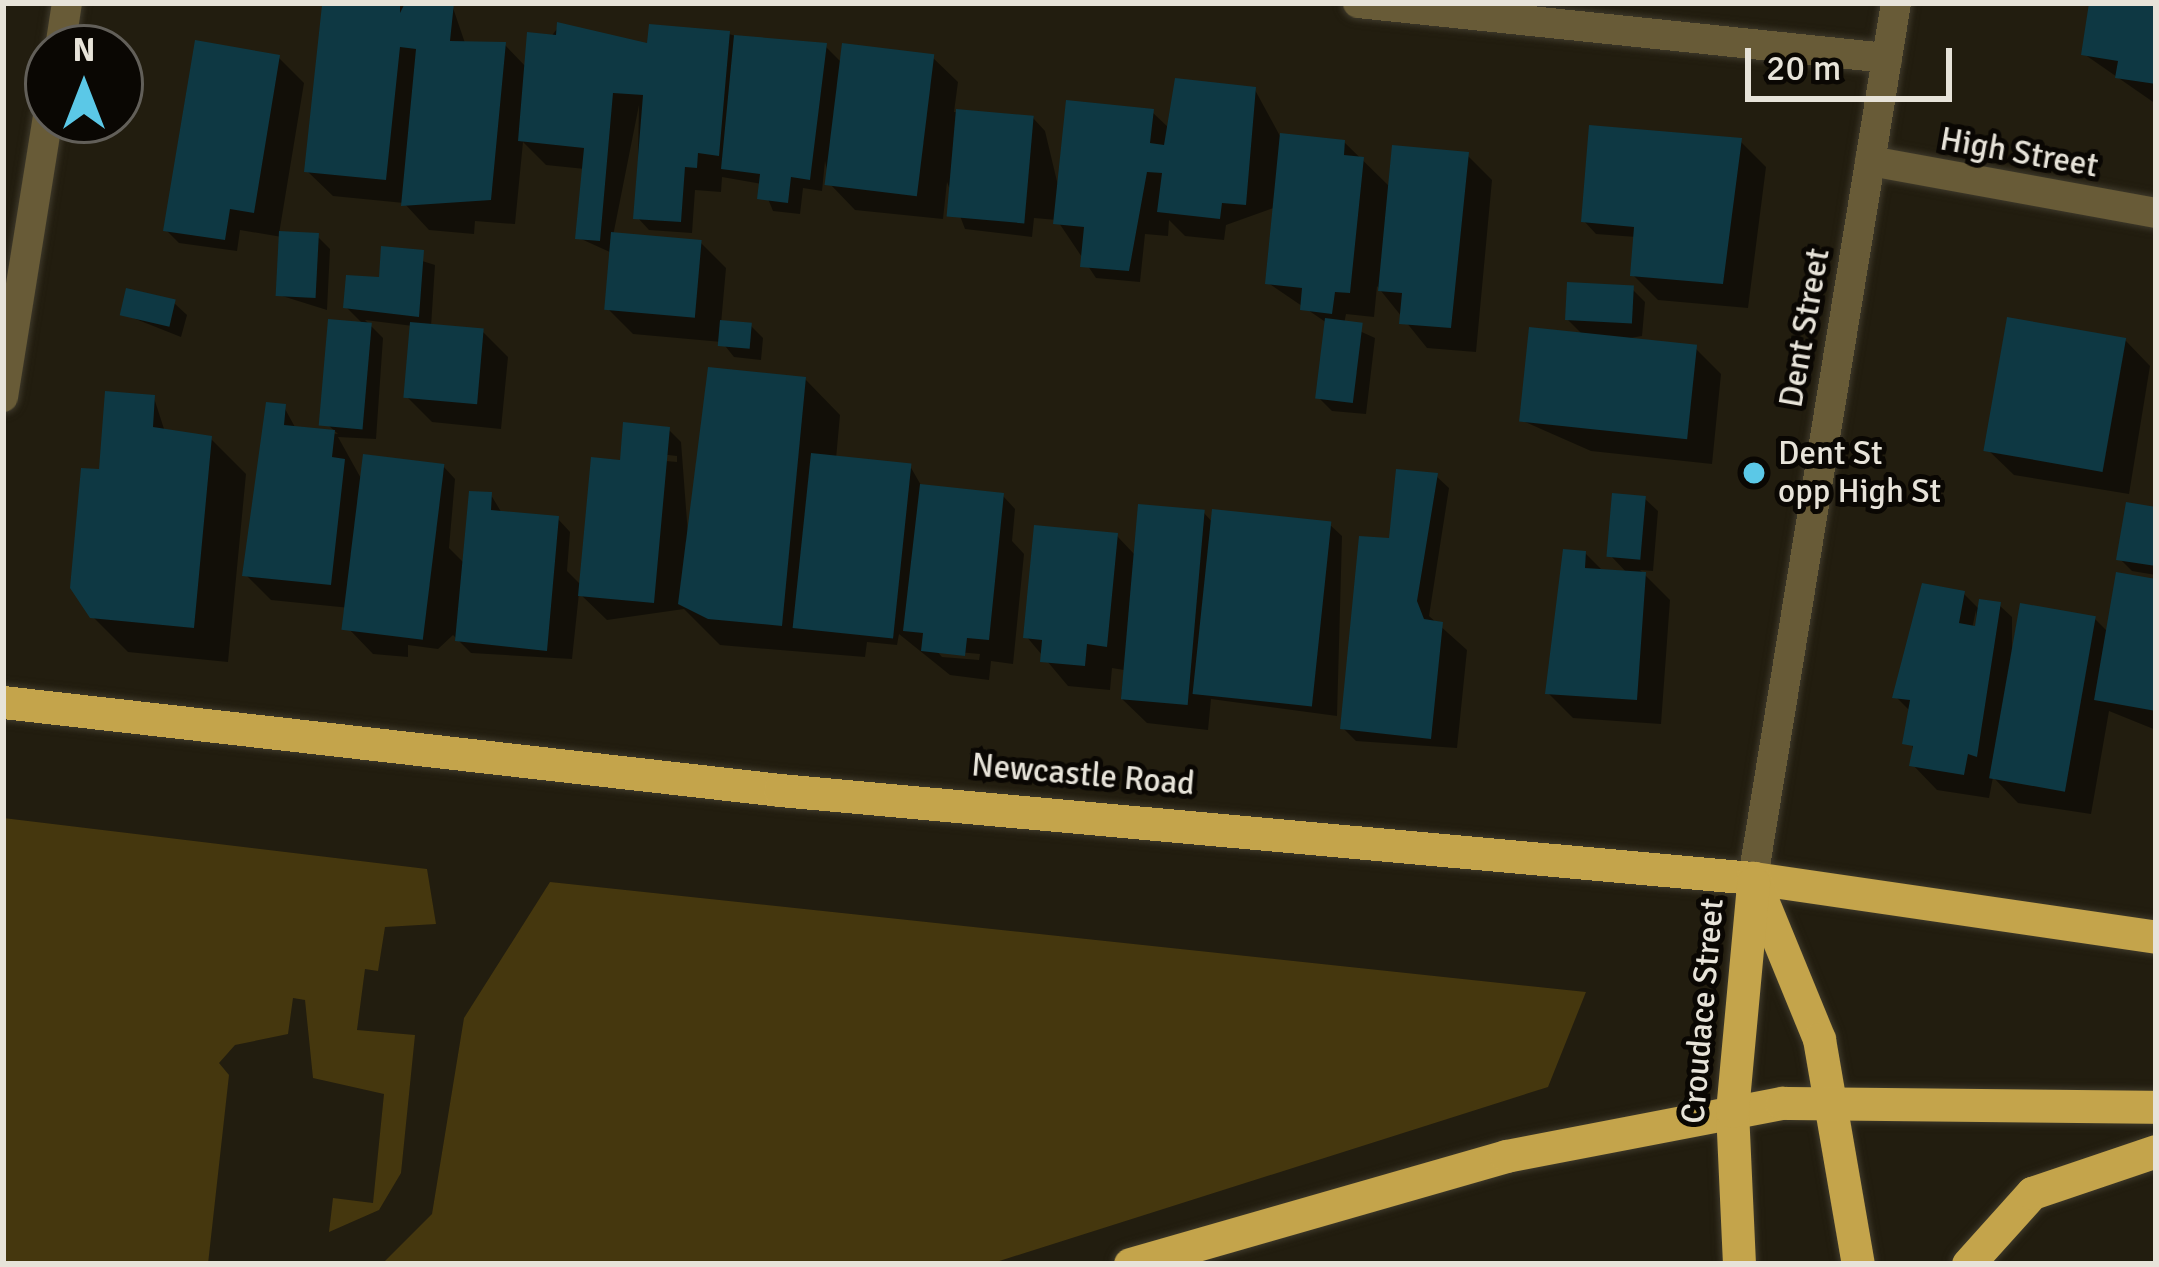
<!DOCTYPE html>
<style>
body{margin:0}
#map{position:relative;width:2159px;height:1267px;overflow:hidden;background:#221d0f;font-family:Signika,sans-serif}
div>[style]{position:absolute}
.green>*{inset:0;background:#45370e}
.shadow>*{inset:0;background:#0007}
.building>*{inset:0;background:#0e3843;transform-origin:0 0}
.roads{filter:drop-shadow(0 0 3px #3e392b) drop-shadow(0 0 3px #3e392b)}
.minor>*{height:30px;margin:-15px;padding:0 15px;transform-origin:15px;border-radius:15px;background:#685b37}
.trunk>*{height:33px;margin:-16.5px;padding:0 16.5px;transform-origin:16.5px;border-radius:16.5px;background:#c4a44b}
.dots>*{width:33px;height:33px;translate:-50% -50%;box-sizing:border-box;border:6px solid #0a0703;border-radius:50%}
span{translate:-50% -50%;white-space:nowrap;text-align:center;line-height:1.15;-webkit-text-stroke:10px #0a0703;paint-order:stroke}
.street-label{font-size:33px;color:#e7e3d9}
.poi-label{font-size:33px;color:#e7e3d9}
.left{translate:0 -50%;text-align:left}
.frame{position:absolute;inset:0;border:6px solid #e7e3d9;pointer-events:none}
.north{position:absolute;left:24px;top:24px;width:120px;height:120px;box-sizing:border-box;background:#0a0703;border:3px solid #625f59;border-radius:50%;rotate:0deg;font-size:33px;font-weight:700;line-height:48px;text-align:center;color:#e7e3d9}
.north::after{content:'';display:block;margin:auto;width:42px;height:54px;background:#5bc8e7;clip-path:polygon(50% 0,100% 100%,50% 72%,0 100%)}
.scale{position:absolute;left:1745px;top:48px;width:207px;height:54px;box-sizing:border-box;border:6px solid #e7e3d9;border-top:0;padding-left:15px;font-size:36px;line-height:42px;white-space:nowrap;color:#e7e3d9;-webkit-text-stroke:9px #0a0703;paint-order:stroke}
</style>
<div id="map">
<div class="green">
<i style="clip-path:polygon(3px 818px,427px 869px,436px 924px,385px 927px,378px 971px,365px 969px,357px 1030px,415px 1035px,401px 1173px,379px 1210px,329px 1232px,333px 1198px,373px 1203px,384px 1094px,313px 1078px,305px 1000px,293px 998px,288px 1034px,235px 1045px,219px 1063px,229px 1075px,208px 1264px,3px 1264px)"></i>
<i style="clip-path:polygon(550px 882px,1586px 992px,1548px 1087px,990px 1264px,382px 1264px,432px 1214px,464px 1018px)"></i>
</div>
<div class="shadow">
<i style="clip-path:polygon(329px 3px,452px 5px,466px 46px,505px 45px,527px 68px,560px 25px,646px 46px,729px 34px,780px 50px,825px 46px,843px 64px,932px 57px,958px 82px,954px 112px,1033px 118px,1045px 131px,1060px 194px,1152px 112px,1170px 129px,1255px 90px,1280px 136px,1344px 142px,1391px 188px,1467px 155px,1492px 180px,1476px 352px,1427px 348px,1377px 286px,1374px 317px,1346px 314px,1344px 324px,1375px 338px,1366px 414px,1332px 411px,1319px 398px,1327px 323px,1268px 283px,1276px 207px,1226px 225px,1224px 240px,1185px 236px,1169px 220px,1168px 236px,1145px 234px,1140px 282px,1096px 278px,1057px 220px,1034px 218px,1032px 237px,965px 229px,947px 182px,943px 219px,855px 210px,830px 184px,825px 161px,822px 191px,803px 188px,800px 214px,773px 211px,762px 184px,722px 177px,721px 192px,695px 190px,692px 233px,649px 230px,637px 217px,639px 105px,613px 236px,701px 243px,726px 268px,721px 324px,751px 326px,763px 338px,761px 360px,734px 357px,722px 342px,633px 334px,608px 309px,612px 253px,579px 238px,585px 169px,546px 165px,523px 142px,515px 224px,475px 221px,474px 234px,429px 230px,404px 203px,333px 196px,307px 171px)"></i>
<i style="clip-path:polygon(2092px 3px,2156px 3px,2156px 104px,2084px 54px)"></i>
<i style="clip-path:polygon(279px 58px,304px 83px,279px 234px,317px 236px,330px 249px,327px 310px,279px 295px,282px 237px,240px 230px,237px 251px,179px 243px,166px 230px)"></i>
<i style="clip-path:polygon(1740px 141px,1766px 167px,1748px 308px,1658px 300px,1633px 275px,1636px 237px,1596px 234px,1584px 221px)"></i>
<i style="clip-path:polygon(evenodd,384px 249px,435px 265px,431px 327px,482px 331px,508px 357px,501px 429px,432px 422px,407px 397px,413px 326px,365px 320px,383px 338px,376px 439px,338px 437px,363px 482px,366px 458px,443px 466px,455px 479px,449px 548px,465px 564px,472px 494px,491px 495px,503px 515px,558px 519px,570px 532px,567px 571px,582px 586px,594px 460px,622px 463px,626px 426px,669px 430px,681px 442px,690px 561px,710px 371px,805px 379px,840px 415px,836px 459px,910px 466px,922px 487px,1003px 496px,1015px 509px,1012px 541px,1024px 554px,1013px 664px,991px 661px,989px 680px,950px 675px,899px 634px,897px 645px,867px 642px,865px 657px,720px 645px,684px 609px,607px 620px,579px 593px,572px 659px,471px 653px,453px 635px,438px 649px,408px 645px,408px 657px,373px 654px,348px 628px,350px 608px,271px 600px,246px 575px,268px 405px,284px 407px,296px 429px,338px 434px,328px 425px,331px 323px,364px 325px,346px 307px,348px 278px,381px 280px,384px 249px,633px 451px,677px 456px,677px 462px,633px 458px,633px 451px,384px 249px,936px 650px,980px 654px,979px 660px,942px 657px,936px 650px)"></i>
<i style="clip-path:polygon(1632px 289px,1645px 302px,1642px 336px,1618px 340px,1696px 349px,1721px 374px,1712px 464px,1591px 451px,1523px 421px,1584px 336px,1567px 319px)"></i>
<i style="clip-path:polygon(174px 303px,187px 315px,181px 337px,123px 314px)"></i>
<i style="clip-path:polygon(2125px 340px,2150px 366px,2129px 494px,2014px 475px,1988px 450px)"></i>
<i style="clip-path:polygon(154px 398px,165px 432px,211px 439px,246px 474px,228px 662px,128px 652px,92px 616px,107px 473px)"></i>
<i style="clip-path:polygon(1436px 476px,1449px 488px,1429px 616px,1467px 650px,1457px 748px,1356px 741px,1343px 728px,1399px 543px)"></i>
<i style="clip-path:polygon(1645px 499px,1658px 511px,1653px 571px,1640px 570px,1670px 600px,1661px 724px,1573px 718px,1548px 693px,1585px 553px,1604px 572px,1628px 574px,1611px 556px)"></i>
<i style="clip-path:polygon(2156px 510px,2156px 575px,2132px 571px,2120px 559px)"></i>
<i style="clip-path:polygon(1204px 513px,1214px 524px,1329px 524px,1342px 536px,1337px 716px,1211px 699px,1208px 730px,1147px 723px,1121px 698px,1124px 670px,1112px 668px,1110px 690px,1068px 686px,1026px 636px,1117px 536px,1136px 556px)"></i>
<i style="clip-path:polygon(evenodd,2156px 582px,2156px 730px,2109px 711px,2091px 814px,2018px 803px,1993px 777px,1989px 798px,1937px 790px,1912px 764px,1913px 714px,1896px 697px,1924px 586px,1963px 593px,1981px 611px,1999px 605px,2012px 617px,2012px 670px,2095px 619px,2109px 633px,2156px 582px,1976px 610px,1978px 629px,1972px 629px,1976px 610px)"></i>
</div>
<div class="building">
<i style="clip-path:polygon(400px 3px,400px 13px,405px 3px,454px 3px,450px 41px,506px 42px,491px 200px,401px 206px,416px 49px,400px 47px,386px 180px,304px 172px,322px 5px)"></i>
<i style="clip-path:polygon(2089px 3px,2156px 3px,2156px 84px,2115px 78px,2118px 61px,2081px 55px)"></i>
<i style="clip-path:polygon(557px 22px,647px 43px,649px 24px,730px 31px,719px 156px,698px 153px,697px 168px,685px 167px,681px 222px,633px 219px,643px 95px,613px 93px,600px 241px,575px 239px,584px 148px,518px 141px,527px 32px,556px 35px)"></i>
<i style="clip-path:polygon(734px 35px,827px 43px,810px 180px,791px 177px,788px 203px,757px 199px,760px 174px,721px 169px)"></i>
<i style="clip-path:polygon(195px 40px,280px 55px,254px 213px,230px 209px,225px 240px,163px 231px)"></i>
<i style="left:842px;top:43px;width:93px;height:143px;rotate:7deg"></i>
<i style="clip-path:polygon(1175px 78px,1256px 87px,1246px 205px,1222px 203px,1220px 219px,1157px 212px,1162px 173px,1147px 172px,1129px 271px,1080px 267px,1084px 227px,1053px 224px,1066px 100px,1154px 109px,1150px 143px,1164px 145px)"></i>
<i style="left:956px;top:109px;width:78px;height:108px;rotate:5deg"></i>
<i style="clip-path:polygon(1589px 125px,1742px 138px,1723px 284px,1630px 276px,1634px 227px,1581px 222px)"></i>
<i style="clip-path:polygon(1280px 133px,1345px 140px,1344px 155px,1364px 157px,1350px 293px,1335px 292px,1332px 314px,1300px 310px,1302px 288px,1265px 284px)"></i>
<i style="clip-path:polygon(1392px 145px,1469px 152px,1451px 328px,1399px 324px,1402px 293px,1378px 291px)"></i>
<i style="left:279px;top:231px;width:40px;height:65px;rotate:3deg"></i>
<i style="left:611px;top:232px;width:91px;height:78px;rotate:5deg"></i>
<i style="clip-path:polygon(381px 246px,424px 250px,419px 317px,343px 308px,346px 275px,379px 277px)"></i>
<i style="left:1567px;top:282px;width:67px;height:38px;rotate:3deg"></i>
<i style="left:126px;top:288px;width:51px;height:28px;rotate:13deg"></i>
<i style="left:2007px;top:317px;width:121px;height:136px;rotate:10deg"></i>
<i style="left:1325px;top:318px;width:38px;height:81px;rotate:7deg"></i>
<i style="left:328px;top:319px;width:44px;height:107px;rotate:5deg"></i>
<i style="left:720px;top:320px;width:32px;height:26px;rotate:5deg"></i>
<i style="left:410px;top:322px;width:74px;height:76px;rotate:5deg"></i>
<i style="left:1529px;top:327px;width:169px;height:95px;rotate:6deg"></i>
<i style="clip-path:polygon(708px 367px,806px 377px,782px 626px,708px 619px,678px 604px)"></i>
<i style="clip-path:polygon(105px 391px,155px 395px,153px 427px,212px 436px,194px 628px,90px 618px,70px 588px,81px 468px,99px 469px)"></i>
<i style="clip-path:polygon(266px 402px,286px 404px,284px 425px,335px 430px,332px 457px,345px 459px,331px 585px,242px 576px)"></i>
<i style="clip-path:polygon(623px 422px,670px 427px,654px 603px,578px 596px,591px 457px,620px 460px)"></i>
<i style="left:811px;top:453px;width:101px;height:176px;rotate:6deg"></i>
<i style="left:363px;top:454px;width:82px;height:177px;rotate:7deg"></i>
<i style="clip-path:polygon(1396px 469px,1438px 473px,1417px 601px,1424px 619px,1443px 622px,1431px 739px,1340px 729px,1359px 536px,1389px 538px)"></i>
<i style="clip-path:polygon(920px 484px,1004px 493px,989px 640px,967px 638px,965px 656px,921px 651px,923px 633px,903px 631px)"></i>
<i style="clip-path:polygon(469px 491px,492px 492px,491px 510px,559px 516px,547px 651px,455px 641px)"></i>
<i style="left:1612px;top:493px;width:34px;height:64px;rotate:5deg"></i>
<i style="clip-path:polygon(2126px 502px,2156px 507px,2156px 566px,2116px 560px)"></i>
<i style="left:1138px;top:504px;width:67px;height:196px;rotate:5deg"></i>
<i style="left:1212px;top:509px;width:120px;height:186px;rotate:6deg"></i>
<i style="clip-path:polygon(1034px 525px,1118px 533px,1107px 647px,1087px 644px,1085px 666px,1040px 662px,1042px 640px,1023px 638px)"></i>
<i style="clip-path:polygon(1563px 549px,1586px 551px,1585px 568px,1646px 572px,1637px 700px,1545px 694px)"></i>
<i style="clip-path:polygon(2116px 572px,2156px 579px,2156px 711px,2094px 700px)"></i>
<i style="clip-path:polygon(1922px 583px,1965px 591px,1959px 623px,1975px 626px,1979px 599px,2001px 602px,1977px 757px,1968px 754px,1964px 775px,1909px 766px,1913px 746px,1902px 744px,1910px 700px,1892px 698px)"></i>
<i style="left:2020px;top:603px;width:77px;height:178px;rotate:10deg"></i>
</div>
<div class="roads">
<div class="minor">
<i style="left:1358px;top:3px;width:532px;rotate:5.94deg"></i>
<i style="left:60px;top:48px;width:46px;rotate:-81.2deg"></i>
<i style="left:1870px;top:161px;width:291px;rotate:10.3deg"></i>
<i style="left:3px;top:397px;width:285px;rotate:-80.9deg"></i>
<i style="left:1753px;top:878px;width:887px;rotate:-80.72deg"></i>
</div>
<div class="trunk">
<i style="left:3px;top:702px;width:782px;rotate:6.46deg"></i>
<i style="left:780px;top:790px;width:977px;rotate:5.17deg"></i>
<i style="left:1753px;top:878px;width:407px;rotate:8.3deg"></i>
<i style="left:1753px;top:878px;width:174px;rotate:67.7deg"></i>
<i style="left:1819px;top:1039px;width:228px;rotate:80.2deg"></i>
<i style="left:1130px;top:1264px;width:391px;rotate:-16deg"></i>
<i style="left:1506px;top:1156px;width:281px;rotate:-10.9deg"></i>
<i style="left:1782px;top:1103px;width:374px;rotate:0.6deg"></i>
<i style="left:1739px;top:1264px;width:153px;rotate:-92.6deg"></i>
<i style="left:1732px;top:1111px;width:229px;rotate:-84.7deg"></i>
<i style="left:1968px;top:1264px;width:96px;rotate:-48deg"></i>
<i style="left:2032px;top:1193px;width:131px;rotate:-18.7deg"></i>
</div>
</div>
<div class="dots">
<i style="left:1754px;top:473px;background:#5bc8e7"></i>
</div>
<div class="street-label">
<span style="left:2019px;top:153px;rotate:10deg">High Street</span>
<span style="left:1805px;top:328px;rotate:-80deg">Dent Street</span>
<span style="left:1083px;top:775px;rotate:5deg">Newcastle Road</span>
<span style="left:1703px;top:1011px;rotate:-85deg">Croudace Street</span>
</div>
<div class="poi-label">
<span class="left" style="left:1778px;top:473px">Dent St<br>opp High St</span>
</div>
<div class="frame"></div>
<div class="north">N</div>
<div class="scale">20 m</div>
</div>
